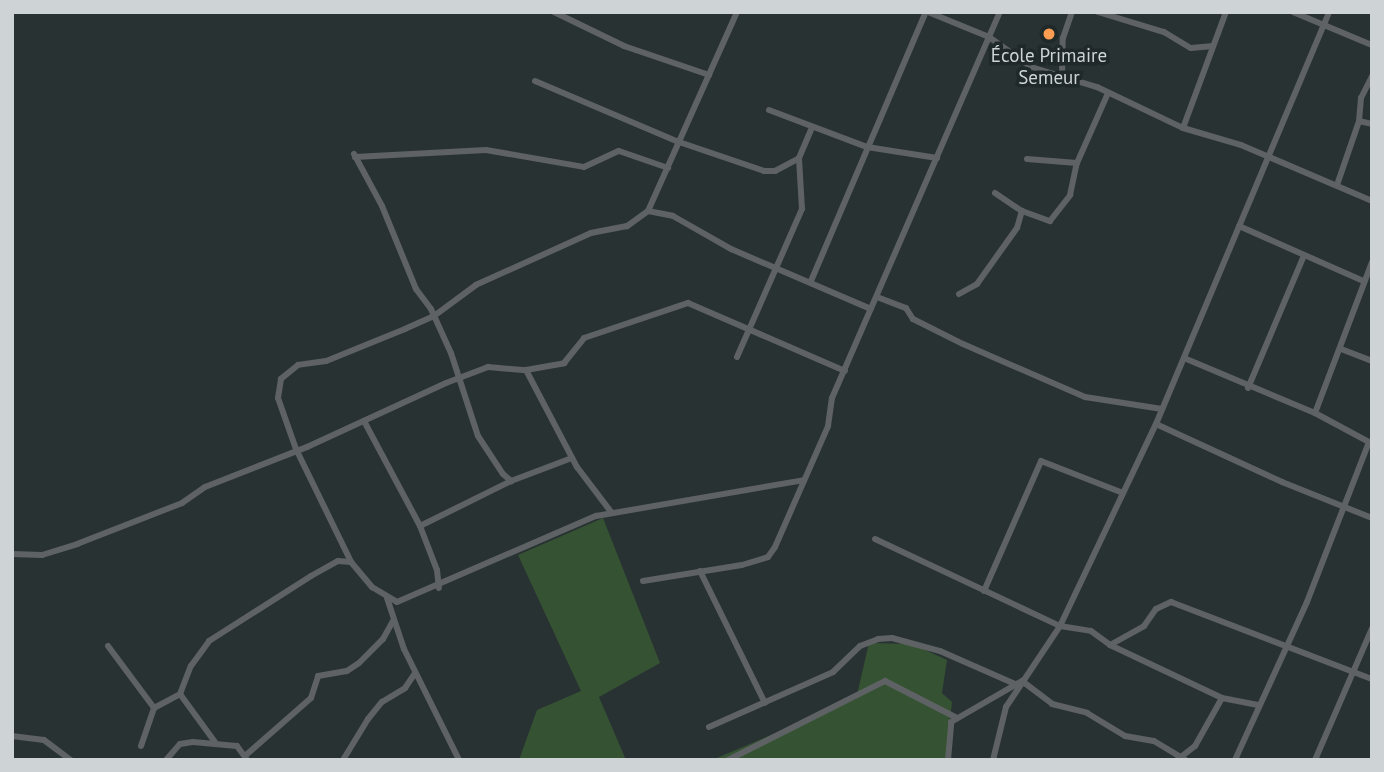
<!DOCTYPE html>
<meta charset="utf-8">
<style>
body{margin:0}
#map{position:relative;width:1384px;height:772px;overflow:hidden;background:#293233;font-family:"PT Sans",sans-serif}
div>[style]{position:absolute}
.green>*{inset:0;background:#355232}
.minor>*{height:6px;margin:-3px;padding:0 3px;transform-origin:3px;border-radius:3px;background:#5e6264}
.dots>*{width:19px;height:19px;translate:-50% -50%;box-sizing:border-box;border:4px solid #1f2929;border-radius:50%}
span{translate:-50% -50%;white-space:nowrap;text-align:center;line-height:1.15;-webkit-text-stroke:7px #1f2929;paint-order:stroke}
.poi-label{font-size:19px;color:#ced4d5}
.frame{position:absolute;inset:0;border:14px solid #ced4d5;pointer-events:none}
</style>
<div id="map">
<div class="green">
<i style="clip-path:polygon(603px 518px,660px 663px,599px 697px,626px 760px,519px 760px,537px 710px,581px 691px,518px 555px)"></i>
<i style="clip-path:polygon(869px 643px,912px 644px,947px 660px,942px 693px,952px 702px,946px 754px,952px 760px,712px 760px,856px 699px)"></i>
</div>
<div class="minor">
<i style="left:554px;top:12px;width:78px;rotate:25.9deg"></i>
<i style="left:624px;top:46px;width:90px;rotate:18.8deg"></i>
<i style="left:737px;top:12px;width:218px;rotate:114.1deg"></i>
<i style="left:648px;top:211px;width:26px;rotate:144deg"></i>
<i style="left:627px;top:226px;width:37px;rotate:169deg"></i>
<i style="left:591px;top:233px;width:126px;rotate:155.7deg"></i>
<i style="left:476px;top:285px;width:52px;rotate:143.6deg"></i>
<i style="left:434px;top:316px;width:32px;rotate:156deg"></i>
<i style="left:405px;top:329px;width:85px;rotate:157.9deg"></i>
<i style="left:326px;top:361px;width:28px;rotate:172deg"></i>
<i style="left:298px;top:365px;width:22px;rotate:141deg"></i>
<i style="left:281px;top:379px;width:19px;rotate:99deg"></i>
<i style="left:278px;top:398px;width:54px;rotate:70.6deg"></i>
<i style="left:296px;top:449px;width:126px;rotate:64deg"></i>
<i style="left:351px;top:562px;width:33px;rotate:50deg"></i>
<i style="left:372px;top:587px;width:29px;rotate:31deg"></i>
<i style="left:397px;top:602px;width:217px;rotate:-23.4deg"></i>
<i style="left:596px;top:516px;width:211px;rotate:-9.8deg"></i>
<i style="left:928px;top:12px;width:66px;rotate:22.3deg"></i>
<i style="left:989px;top:37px;width:52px;rotate:35.5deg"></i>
<i style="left:1031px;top:67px;width:69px;rotate:16.9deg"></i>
<i style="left:1097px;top:87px;width:95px;rotate:25.5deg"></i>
<i style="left:1183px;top:128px;width:60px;rotate:16.3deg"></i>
<i style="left:1241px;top:145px;width:142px;rotate:23.1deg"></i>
<i style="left:1098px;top:12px;width:69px;rotate:16.9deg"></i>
<i style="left:1164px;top:32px;width:31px;rotate:31deg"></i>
<i style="left:1191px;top:48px;width:22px;rotate:-5deg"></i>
<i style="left:1293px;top:12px;width:86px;rotate:22.7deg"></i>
<i style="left:1062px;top:77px;width:39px;rotate:-89deg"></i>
<i style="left:1063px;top:38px;width:28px;rotate:-71deg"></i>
<i style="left:535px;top:81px;width:156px;rotate:23deg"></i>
<i style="left:679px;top:142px;width:90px;rotate:18.8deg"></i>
<i style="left:764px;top:171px;width:11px"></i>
<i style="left:775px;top:171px;width:27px;rotate:-28deg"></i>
<i style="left:799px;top:158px;width:34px;rotate:-67deg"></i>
<i style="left:769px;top:110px;width:105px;rotate:20.7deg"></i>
<i style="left:867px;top:147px;width:71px;rotate:8.9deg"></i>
<i style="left:1359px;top:121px;width:23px;rotate:-85deg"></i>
<i style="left:1361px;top:98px;width:25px;rotate:-63deg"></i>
<i style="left:1183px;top:128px;width:124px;rotate:-69.7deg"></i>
<i style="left:354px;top:154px;width:59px;rotate:61.7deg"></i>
<i style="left:382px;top:206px;width:90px;rotate:67.7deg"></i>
<i style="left:416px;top:289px;width:25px;rotate:53deg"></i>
<i style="left:431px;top:309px;width:48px;rotate:65.6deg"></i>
<i style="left:451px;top:353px;width:87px;rotate:72deg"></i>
<i style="left:478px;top:436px;width:45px;rotate:56.7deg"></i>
<i style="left:503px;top:474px;width:11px;rotate:41deg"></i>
<i style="left:511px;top:481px;width:65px;rotate:-20.7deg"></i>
<i style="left:355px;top:157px;width:131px;rotate:-3.1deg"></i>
<i style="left:486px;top:150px;width:99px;rotate:9.8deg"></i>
<i style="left:584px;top:167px;width:38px;rotate:-25deg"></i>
<i style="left:619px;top:151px;width:52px;rotate:19.1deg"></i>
<i style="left:1027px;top:159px;width:50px;rotate:4.6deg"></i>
<i style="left:1077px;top:163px;width:77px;rotate:-66.1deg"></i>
<i style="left:1337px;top:185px;width:68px;rotate:-71deg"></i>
<i style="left:1359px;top:121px;width:13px;rotate:13deg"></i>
<i style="left:995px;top:193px;width:32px;rotate:34deg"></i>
<i style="left:1022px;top:211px;width:30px;rotate:20deg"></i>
<i style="left:1050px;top:221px;width:33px;rotate:-52deg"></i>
<i style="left:1070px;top:195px;width:33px;rotate:-78deg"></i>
<i style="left:648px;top:211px;width:25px;rotate:11deg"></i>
<i style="left:673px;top:216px;width:67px;rotate:29.6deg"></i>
<i style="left:731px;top:249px;width:152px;rotate:23.2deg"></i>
<i style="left:1239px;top:226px;width:136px;rotate:23.9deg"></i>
<i style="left:811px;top:281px;width:293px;rotate:-66.9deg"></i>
<i style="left:959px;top:294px;width:21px;rotate:-29deg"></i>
<i style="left:977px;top:284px;width:69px;rotate:-54.5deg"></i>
<i style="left:1017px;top:228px;width:18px;rotate:-74deg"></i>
<i style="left:877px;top:297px;width:31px;rotate:21deg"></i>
<i style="left:906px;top:308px;width:13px;rotate:58deg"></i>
<i style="left:913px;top:319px;width:56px;rotate:26.6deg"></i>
<i style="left:963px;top:344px;width:133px;rotate:23.5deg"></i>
<i style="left:1085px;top:397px;width:78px;rotate:8.9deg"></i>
<i style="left:1341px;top:349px;width:33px;rotate:21deg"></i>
<i style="left:737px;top:357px;width:162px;rotate:-66.3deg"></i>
<i style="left:802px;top:209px;width:51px;rotate:-93.4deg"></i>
<i style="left:1184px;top:358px;width:142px;rotate:22.8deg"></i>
<i style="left:1315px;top:413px;width:61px;rotate:28.2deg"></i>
<i style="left:1369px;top:442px;width:172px;rotate:111.2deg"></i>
<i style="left:1307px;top:602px;width:174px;rotate:114.5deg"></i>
<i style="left:526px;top:370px;width:110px;rotate:62.3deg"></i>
<i style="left:577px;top:467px;width:56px;rotate:52.9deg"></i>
<i style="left:1248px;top:388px;width:141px;rotate:-67.1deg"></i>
<i style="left:1315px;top:413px;width:161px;rotate:-69.3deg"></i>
<i style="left:364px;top:421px;width:119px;rotate:61.9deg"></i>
<i style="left:420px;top:526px;width:47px;rotate:68.9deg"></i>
<i style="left:437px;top:570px;width:18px;rotate:84deg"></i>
<i style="left:1156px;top:424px;width:139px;rotate:24.7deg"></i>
<i style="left:1282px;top:482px;width:97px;rotate:21.8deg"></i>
<i style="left:420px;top:526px;width:102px;rotate:-26.3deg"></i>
<i style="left:875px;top:539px;width:204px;rotate:25.2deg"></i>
<i style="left:1060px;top:626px;width:31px;rotate:9deg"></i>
<i style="left:1091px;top:631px;width:24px;rotate:36deg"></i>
<i style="left:1110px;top:645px;width:124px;rotate:25.3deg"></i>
<i style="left:1222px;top:698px;width:38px;rotate:11deg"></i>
<i style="left:12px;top:554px;width:30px;rotate:2deg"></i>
<i style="left:42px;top:555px;width:37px;rotate:-17deg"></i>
<i style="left:77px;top:544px;width:113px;rotate:-21.3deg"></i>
<i style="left:182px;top:503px;width:28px;rotate:-35deg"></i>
<i style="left:205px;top:487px;width:110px;rotate:-21.4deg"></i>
<i style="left:307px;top:447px;width:153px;rotate:-24.7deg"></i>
<i style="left:446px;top:383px;width:45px;rotate:-20.9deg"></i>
<i style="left:488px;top:367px;width:38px;rotate:5deg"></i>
<i style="left:526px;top:370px;width:39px;rotate:-10deg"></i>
<i style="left:564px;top:363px;width:32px;rotate:-51deg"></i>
<i style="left:584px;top:338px;width:110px;rotate:-18.6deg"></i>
<i style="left:688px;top:303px;width:171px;rotate:23.4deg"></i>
<i style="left:700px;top:571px;width:147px;rotate:63.8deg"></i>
<i style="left:643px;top:581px;width:100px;rotate:-9.2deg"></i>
<i style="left:742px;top:565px;width:27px;rotate:-17deg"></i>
<i style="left:768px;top:557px;width:12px;rotate:-55deg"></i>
<i style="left:775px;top:547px;width:132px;rotate:-66.3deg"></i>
<i style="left:828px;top:426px;width:28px;rotate:-82deg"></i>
<i style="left:832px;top:398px;width:421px;rotate:-66.5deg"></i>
<i style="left:984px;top:591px;width:142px;rotate:-66.3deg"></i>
<i style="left:1041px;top:461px;width:88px;rotate:21.3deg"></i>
<i style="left:387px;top:598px;width:54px;rotate:71.6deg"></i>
<i style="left:404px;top:649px;width:124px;rotate:63.6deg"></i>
<i style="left:1110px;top:645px;width:39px;rotate:-29deg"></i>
<i style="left:1144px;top:626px;width:21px;rotate:-55deg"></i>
<i style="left:1156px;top:609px;width:17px;rotate:-25deg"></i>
<i style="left:1171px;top:602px;width:215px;rotate:21deg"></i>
<i style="left:108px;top:646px;width:77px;rotate:53.4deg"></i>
<i style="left:180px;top:694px;width:59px;rotate:53.9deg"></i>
<i style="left:709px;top:727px;width:136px;rotate:-23.9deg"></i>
<i style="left:833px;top:672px;width:37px;rotate:-44deg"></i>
<i style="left:860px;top:646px;width:19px;rotate:-21deg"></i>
<i style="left:878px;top:639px;width:14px;rotate:-4deg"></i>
<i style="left:892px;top:638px;width:50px;rotate:15.2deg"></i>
<i style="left:940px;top:651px;width:82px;rotate:23.7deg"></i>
<i style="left:12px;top:736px;width:32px;rotate:7deg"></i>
<i style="left:44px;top:740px;width:34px;rotate:37deg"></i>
<i style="left:141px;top:746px;width:40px;rotate:-71.1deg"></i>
<i style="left:154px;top:708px;width:30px;rotate:-28deg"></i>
<i style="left:180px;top:694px;width:30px;rotate:-69deg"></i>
<i style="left:191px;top:666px;width:31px;rotate:-54deg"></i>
<i style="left:209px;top:641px;width:121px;rotate:-32.5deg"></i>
<i style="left:311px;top:576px;width:31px;rotate:-29deg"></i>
<i style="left:338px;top:561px;width:13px;rotate:4deg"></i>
<i style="left:246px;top:755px;width:86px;rotate:-41.2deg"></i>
<i style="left:311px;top:698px;width:23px;rotate:-72deg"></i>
<i style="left:318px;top:676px;width:29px;rotate:-10deg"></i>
<i style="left:347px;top:671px;width:14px;rotate:-34deg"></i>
<i style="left:359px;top:663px;width:34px;rotate:-45deg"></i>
<i style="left:383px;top:639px;width:21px;rotate:-61deg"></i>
<i style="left:166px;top:760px;width:21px;rotate:-49deg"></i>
<i style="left:180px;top:744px;width:13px;rotate:-9deg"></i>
<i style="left:193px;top:742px;width:44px;rotate:5.2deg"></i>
<i style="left:237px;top:746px;width:17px;rotate:54deg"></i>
<i style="left:343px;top:760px;width:48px;rotate:-58.6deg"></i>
<i style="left:368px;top:719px;width:22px;rotate:-51deg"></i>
<i style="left:382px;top:702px;width:27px;rotate:-31deg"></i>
<i style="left:405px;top:688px;width:18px;rotate:-56deg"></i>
<i style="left:728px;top:760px;width:176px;rotate:-26.7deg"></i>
<i style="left:885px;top:681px;width:81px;rotate:27.2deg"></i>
<i style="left:948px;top:760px;width:38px;rotate:-85deg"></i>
<i style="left:951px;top:722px;width:82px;rotate:-30deg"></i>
<i style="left:1022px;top:681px;width:38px;rotate:37deg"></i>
<i style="left:1052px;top:704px;width:36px;rotate:14deg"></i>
<i style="left:1087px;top:713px;width:44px;rotate:31.2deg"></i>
<i style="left:1125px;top:736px;width:29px;rotate:10deg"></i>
<i style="left:1154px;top:741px;width:37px;rotate:31deg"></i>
<i style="left:993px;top:760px;width:55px;rotate:-76.2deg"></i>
<i style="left:1006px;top:707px;width:97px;rotate:-56.3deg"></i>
<i style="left:1060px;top:626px;width:224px;rotate:-64.6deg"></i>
<i style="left:1156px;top:424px;width:447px;rotate:-67.2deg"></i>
<i style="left:1177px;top:760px;width:23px;rotate:-38deg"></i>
<i style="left:1195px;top:746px;width:55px;rotate:-60.6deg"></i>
<i style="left:1315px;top:760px;width:144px;rotate:-66.6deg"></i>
</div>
<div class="dots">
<i style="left:1049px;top:34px;background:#fc9d52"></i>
</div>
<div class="poi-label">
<span style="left:1049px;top:67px">École Primaire<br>Semeur</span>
</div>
<div class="frame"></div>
</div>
